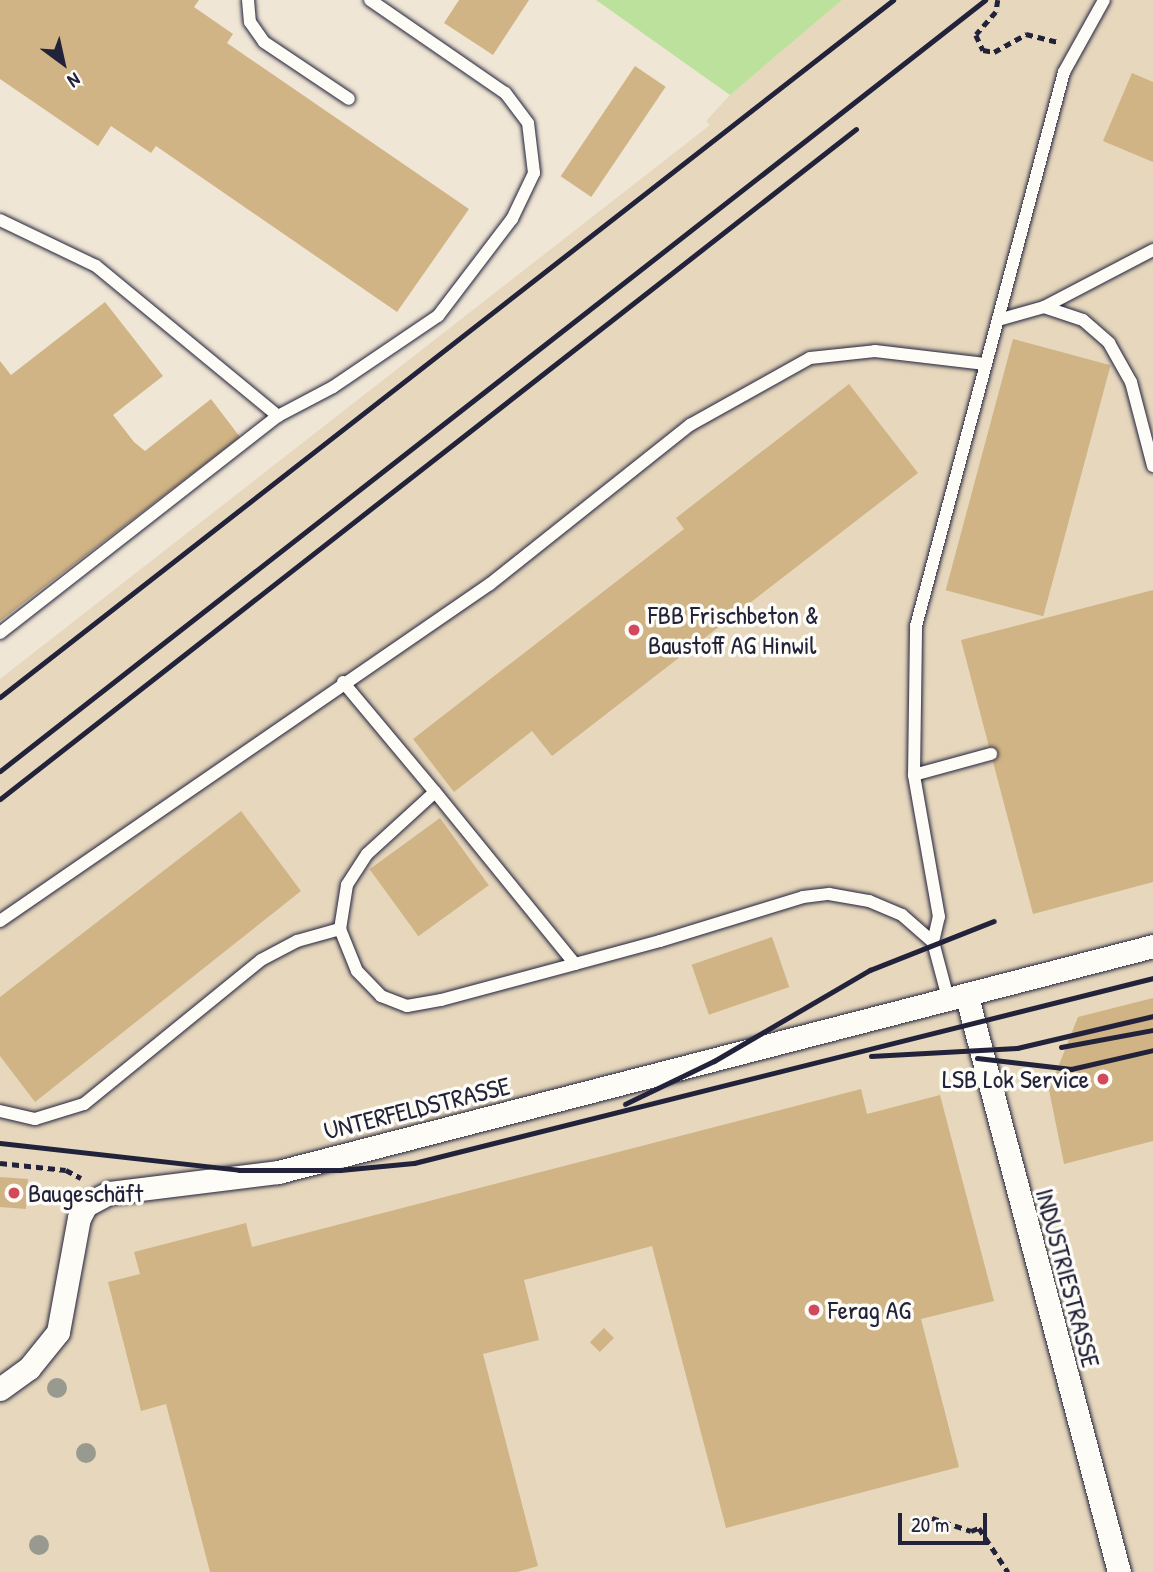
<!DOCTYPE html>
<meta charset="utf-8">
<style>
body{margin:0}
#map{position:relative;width:1153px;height:1572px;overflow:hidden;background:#f0e6d5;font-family:"Patrick Hand",sans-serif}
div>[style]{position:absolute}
.built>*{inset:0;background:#e6d7bd}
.green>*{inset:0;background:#bbe19c}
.building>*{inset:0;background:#d0b485;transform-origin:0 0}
.path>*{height:4.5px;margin-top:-2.25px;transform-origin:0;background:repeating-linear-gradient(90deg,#22223b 0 7px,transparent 0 12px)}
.roads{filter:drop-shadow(0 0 2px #22223b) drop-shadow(0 0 2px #22223b)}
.service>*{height:12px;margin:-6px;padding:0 6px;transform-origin:6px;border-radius:6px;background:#fdfcf7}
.minor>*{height:23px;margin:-11.5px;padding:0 11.5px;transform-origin:11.5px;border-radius:11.5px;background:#fdfcf7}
.rail>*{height:5px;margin:-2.5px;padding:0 2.5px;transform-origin:2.5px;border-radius:2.5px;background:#22223b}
.trees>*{width:20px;height:20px;margin:-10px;border-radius:50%;background:#989a90}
.dots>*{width:19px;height:19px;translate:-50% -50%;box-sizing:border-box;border:4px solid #fdfcf7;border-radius:50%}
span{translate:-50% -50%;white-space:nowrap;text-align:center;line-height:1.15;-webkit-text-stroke:7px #fdfcf7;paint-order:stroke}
.poi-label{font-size:26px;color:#22223b}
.left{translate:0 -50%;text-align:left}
.right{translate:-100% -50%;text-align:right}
.street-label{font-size:26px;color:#22223b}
.north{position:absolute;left:28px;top:28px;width:70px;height:70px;-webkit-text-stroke:5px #fdfcf7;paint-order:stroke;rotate:147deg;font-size:19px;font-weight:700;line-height:28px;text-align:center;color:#22223b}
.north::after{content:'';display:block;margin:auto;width:24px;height:32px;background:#22223b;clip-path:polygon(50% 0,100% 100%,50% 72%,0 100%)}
.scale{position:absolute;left:898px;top:1513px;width:89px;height:32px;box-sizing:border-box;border:4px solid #22223b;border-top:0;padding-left:9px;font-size:21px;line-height:24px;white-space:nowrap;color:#22223b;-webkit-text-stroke:5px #fdfcf7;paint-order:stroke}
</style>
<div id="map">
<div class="built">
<i style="clip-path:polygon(842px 0,1153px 0,1153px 1572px,0 1572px,0 679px,710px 125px,706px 121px,730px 95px)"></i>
</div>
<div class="green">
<i style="clip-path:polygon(596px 0,842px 0,730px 95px)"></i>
</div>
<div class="building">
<i style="clip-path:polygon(0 0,199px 0,194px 7px,233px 34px,227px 43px,469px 209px,397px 312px,156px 146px,151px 153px,111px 126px,98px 146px,0 79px)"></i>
<i style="clip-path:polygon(459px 0,529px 0,493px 55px,444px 23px)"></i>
<i style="left:635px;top:66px;width:37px;height:133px;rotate:34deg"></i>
<i style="clip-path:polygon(1132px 73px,1153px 82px,1153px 162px,1103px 141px)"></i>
<i style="clip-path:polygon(105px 302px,163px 376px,113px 415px,134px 442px,145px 451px,211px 399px,240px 437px,0 621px,0 361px,11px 375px)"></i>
<i style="left:1013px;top:339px;width:101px;height:260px;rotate:15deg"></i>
<i style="clip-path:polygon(849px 384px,918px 473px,552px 756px,532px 731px,454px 792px,413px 739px,684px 529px,676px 518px)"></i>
<i style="clip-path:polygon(1153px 590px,1153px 882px,1033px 914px,961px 640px)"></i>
<i style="clip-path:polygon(241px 811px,301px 891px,35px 1102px,0 1056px,0 997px)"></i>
<i style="left:440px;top:818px;width:83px;height:87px;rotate:54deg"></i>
<i style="left:772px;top:937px;width:53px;height:85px;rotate:71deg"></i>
<i style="clip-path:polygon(1153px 998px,1153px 1141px,1064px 1164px,1049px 1090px,1078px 1017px)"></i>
<i style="clip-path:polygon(861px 1089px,867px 1114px,940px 1095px,994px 1301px,921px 1319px,959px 1467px,726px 1528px,652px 1246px,524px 1280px,539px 1340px,483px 1354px,538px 1566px,517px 1572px,210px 1572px,166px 1404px,141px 1411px,108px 1282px,140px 1274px,134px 1252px,246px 1223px,252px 1247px)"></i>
<i style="left:0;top:1177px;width:28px;height:30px;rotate:4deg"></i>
<i style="left:604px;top:1328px;width:14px;height:20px;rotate:45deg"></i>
</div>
<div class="path">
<i style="left:998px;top:0;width:12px;rotate:99deg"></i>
<i style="left:996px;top:12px;width:30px;rotate:131deg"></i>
<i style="left:976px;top:35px;width:17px;rotate:65deg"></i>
<i style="left:983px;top:50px;width:11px;rotate:10deg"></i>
<i style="left:994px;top:52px;width:37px;rotate:-29deg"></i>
<i style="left:1026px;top:34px;width:33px;rotate:14deg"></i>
<i style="left:0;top:1163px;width:66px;rotate:6.1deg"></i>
<i style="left:66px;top:1170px;width:17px;rotate:28deg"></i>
<i style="left:932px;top:1518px;width:41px;rotate:18.4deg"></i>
<i style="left:971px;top:1531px;width:9px;rotate:-21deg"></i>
<i style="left:979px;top:1528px;width:53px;rotate:56.6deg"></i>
</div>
<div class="roads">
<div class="service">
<i style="left:248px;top:0;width:22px;rotate:85deg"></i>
<i style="left:250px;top:22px;width:24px;rotate:55deg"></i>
<i style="left:264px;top:42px;width:102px;rotate:33.8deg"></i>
<i style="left:0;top:220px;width:106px;rotate:25.6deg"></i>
<i style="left:96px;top:266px;width:236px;rotate:39.5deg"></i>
<i style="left:1044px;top:307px;width:41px;rotate:18.4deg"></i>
<i style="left:1083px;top:320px;width:35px;rotate:41deg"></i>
<i style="left:1109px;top:343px;width:45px;rotate:60.6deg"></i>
<i style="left:1131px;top:382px;width:87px;rotate:75.3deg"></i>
<i style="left:998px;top:320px;width:48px;rotate:-15.8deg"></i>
<i style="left:1044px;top:307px;width:123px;rotate:-27.6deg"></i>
<i style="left:0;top:633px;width:353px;rotate:-38deg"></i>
<i style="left:278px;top:416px;width:62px;rotate:-27.8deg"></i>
<i style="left:333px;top:387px;width:127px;rotate:-34.1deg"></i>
<i style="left:438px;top:316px;width:122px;rotate:-52.7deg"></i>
<i style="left:512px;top:219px;width:51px;rotate:-64.4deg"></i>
<i style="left:534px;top:173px;width:50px;rotate:-96.8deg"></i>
<i style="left:528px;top:123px;width:38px;rotate:-127deg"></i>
<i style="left:505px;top:93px;width:164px;rotate:-145.4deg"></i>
<i style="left:343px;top:682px;width:143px;rotate:50.1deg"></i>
<i style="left:914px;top:775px;width:80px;rotate:-15.3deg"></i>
<i style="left:0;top:921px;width:595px;rotate:-34.52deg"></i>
<i style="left:490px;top:584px;width:256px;rotate:-38.5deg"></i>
<i style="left:690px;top:425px;width:137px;rotate:-29.2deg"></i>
<i style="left:810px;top:358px;width:65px;rotate:-6.1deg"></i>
<i style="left:875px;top:351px;width:111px;rotate:6.7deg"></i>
<i style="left:575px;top:964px;width:222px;rotate:-129.1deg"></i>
<i style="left:435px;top:792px;width:92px;rotate:137.6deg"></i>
<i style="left:367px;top:854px;width:37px;rotate:123deg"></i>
<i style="left:347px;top:885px;width:45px;rotate:99deg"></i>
<i style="left:340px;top:929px;width:45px;rotate:68deg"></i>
<i style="left:357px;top:971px;width:35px;rotate:46deg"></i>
<i style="left:381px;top:996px;width:28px;rotate:21deg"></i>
<i style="left:407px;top:1006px;width:35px;rotate:-10deg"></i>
<i style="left:441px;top:1000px;width:139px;rotate:-15deg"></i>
<i style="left:575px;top:964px;width:88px;rotate:-15.1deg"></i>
<i style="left:660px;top:941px;width:150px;rotate:-17.1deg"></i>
<i style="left:803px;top:897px;width:26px;rotate:-7deg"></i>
<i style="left:829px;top:894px;width:41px;rotate:9.9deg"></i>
<i style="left:869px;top:901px;width:36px;rotate:23deg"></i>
<i style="left:902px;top:915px;width:41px;rotate:41.1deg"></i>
<i style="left:949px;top:1002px;width:62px;rotate:-104.9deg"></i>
<i style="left:933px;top:942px;width:26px;rotate:-77deg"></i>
<i style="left:939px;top:917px;width:144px;rotate:-100deg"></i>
<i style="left:914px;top:775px;width:149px;rotate:-89.2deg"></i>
<i style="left:916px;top:626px;width:573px;rotate:-75.04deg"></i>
<i style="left:1064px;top:72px;width:82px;rotate:-60.9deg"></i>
<i style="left:0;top:1111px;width:36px;rotate:13deg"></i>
<i style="left:35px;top:1119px;width:51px;rotate:-17deg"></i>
<i style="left:84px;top:1104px;width:228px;rotate:-39.1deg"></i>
<i style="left:261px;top:960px;width:41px;rotate:-27.8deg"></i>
<i style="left:297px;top:941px;width:45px;rotate:-15.6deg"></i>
</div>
<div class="minor">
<i style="left:967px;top:997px;width:595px;rotate:75.19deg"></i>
<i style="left:0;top:1389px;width:36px;rotate:-36deg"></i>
<i style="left:29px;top:1368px;width:46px;rotate:-51.1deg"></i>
<i style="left:58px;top:1332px;width:116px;rotate:-79.6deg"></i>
<i style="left:79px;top:1218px;width:15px;rotate:-62deg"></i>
<i style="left:86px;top:1205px;width:26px;rotate:-28deg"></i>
<i style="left:109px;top:1193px;width:170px;rotate:-7.1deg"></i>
<i style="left:278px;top:1172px;width:904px;rotate:-14.48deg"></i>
</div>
</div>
<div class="rail">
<i style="left:0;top:697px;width:1133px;rotate:-37.97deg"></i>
<i style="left:0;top:771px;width:1251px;rotate:-38.05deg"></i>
<i style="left:0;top:799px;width:1087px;rotate:-38.05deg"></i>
<i style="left:1061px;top:1047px;width:94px;rotate:-10.5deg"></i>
<i style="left:871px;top:1056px;width:146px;rotate:-3.1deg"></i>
<i style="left:1017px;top:1048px;width:140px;rotate:-13.2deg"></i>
<i style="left:977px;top:1058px;width:95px;rotate:6.7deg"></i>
<i style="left:1071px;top:1069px;width:84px;rotate:-13deg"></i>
<i style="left:625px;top:1104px;width:99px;rotate:-25.8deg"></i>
<i style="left:714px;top:1061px;width:181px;rotate:-30.3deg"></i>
<i style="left:870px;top:970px;width:133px;rotate:-21.6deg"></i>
<i style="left:0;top:1143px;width:241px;rotate:6.4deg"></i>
<i style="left:239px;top:1170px;width:101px"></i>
<i style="left:340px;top:1170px;width:74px;rotate:-5.4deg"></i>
<i style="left:414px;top:1163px;width:762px;rotate:-14.05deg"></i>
</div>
<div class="trees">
<i style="left:57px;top:1388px"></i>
<i style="left:86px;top:1453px"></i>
<i style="left:39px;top:1545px"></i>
</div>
<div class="dots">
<i style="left:634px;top:630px;background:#d1495b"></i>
<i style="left:1103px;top:1079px;background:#d1495b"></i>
<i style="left:14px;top:1193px;background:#d1495b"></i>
<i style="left:814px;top:1310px;background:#d1495b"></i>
</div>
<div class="poi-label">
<span class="left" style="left:648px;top:630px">FBB Frischbeton &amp;<br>Baustoff AG Hinwil</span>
<span class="right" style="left:1089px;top:1079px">LSB Lok Service</span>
<span class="left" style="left:28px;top:1193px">Baugeschäft</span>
<span class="left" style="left:828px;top:1310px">Ferag AG</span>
</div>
<div class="street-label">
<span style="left:417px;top:1108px;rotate:-14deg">UNTERFELDSTRASSE</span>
<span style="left:1068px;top:1278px;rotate:75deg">INDUSTRIESTRASSE</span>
</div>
<div class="north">N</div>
<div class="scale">20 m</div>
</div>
